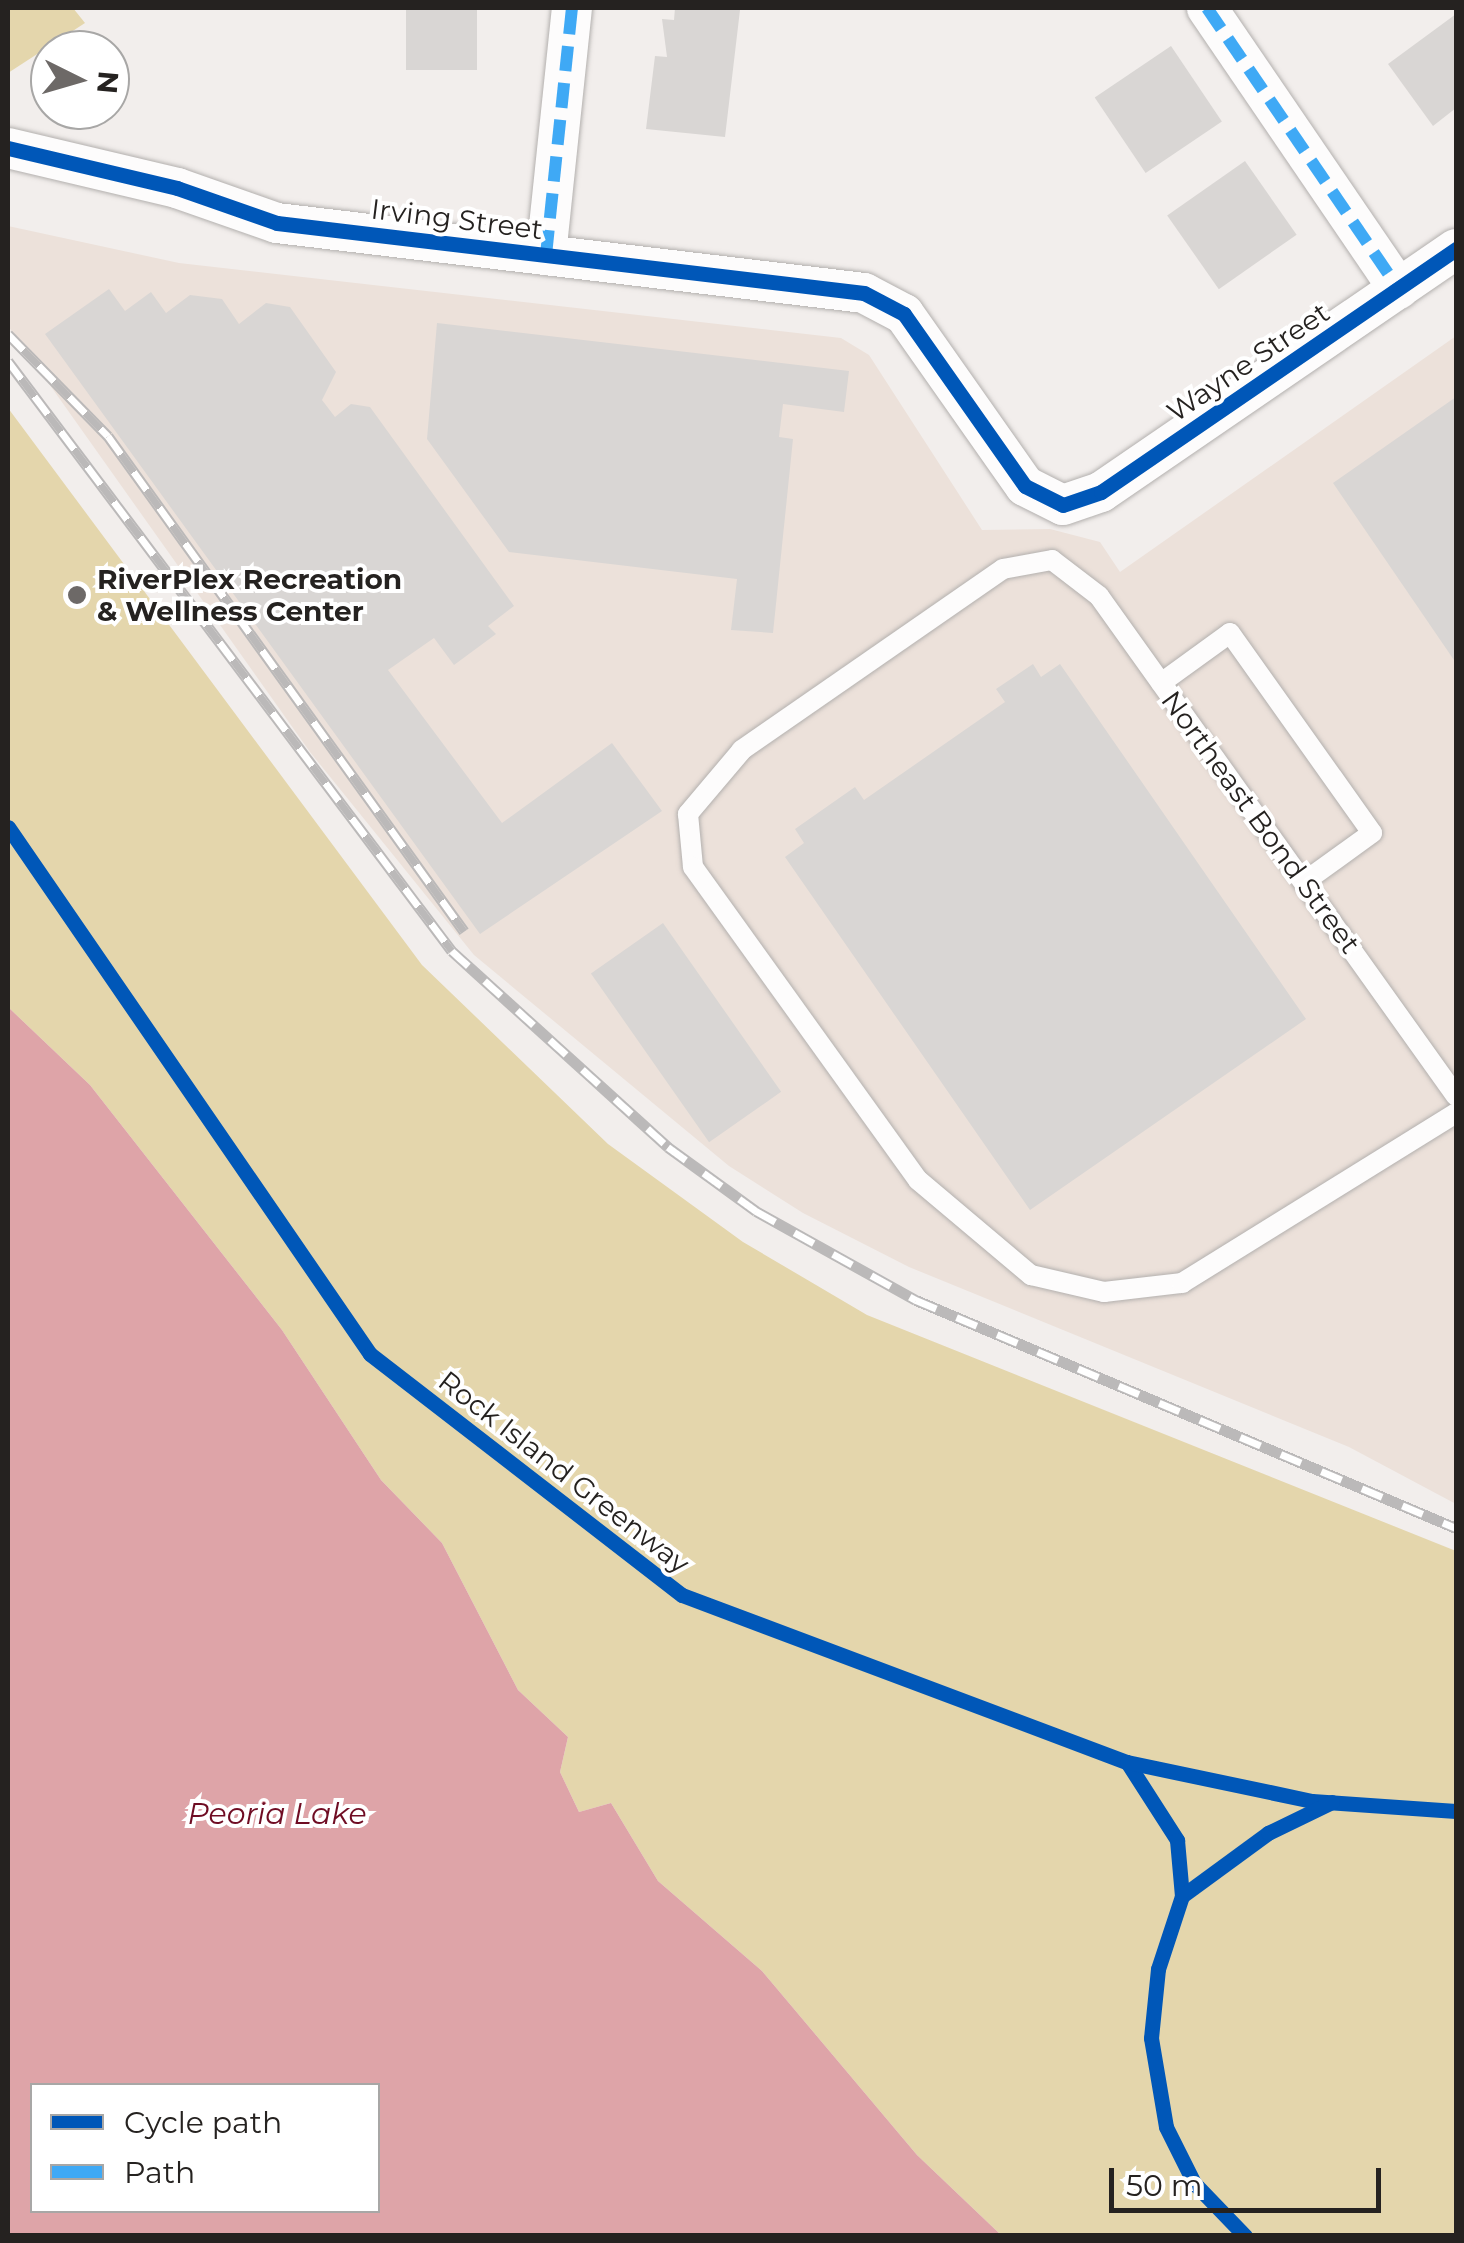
<!DOCTYPE html>
<style>
body{margin:0}
#map{position:relative;width:1464px;height:2243px;overflow:hidden;background:#f2eeec;font-family:Montserrat,sans-serif}
div>[style]{position:absolute}
.built>*{inset:0;background:#ece1da}
.green>*{inset:0;background:#e4d6ac}
.water>*{inset:0;background:#dea4a8}
.building>*{inset:0;background:#d9d6d4;transform-origin:0 0}
.roads{filter:drop-shadow(0 0 2px #b3b0ae) drop-shadow(0 0 2px #b3b0ae)}
.service>*{height:20px;margin:-10px;padding:0 10px;transform-origin:10px;border-radius:10px;background:#fdfcfc}
.minor>*{height:40px;margin:-20px;padding:0 20px;transform-origin:20px;border-radius:20px;background:#fdfcfc}
.rail>*{height:11px;margin-top:-5.5px;transform-origin:0;background:repeating-linear-gradient(90deg,#fff 0 22px,#bbb9b9 0 44px);box-sizing:border-box;border-block:2px solid #bbb9b9}
.quiet>*{height:12px;margin-top:-6px;transform-origin:0;background:repeating-linear-gradient(90deg,#3fa9f5 0 25px,transparent 0 37px)}
.cycleway>*{height:15px;margin:-7.5px;padding:0 7.5px;transform-origin:7.5px;border-radius:7.5px;background:#0057b8}
.dots>*{width:28px;height:28px;translate:-50% -50%;box-sizing:border-box;border:5px solid #fff;border-radius:50%}
span{translate:-50% -50%;white-space:nowrap;text-align:center;line-height:1.15;-webkit-text-stroke:8px #fff;paint-order:stroke}
.street-label{font-size:28px;color:#252220}
.poi-label{font-size:28px;color:#252220;font-weight:700}
.left{translate:0 -50%;text-align:left}
.water-label{font-size:30px;color:#6f0c23;font-style:italic}
.frame{position:absolute;inset:0;border:10px solid #252220;pointer-events:none}
.legend{position:absolute;left:30px;top:2083px;width:350px;height:130px;box-sizing:border-box;background:#fff;border:2px solid #a8a7a6;margin:0;padding:12px 18px;list-style:none;font-size:30px;color:#252220}
.legend li{display:flex;align-items:center;gap:20px;height:50px}
.legend b{width:50px;border:2px solid #a8a7a6}
.north{position:absolute;left:30px;top:30px;width:100px;height:100px;box-sizing:border-box;background:#fff;border:2px solid #a8a7a6;border-radius:50%;rotate:95deg;font-size:28px;font-weight:700;line-height:40px;text-align:center;color:#252220}
.north::after{content:'';display:block;margin:auto;width:35px;height:45px;background:#6d6967;clip-path:polygon(50% 0,100% 100%,50% 72%,0 100%)}
.scale{position:absolute;left:1109px;top:2168px;width:272px;height:45px;box-sizing:border-box;border:5px solid #252220;border-top:0;padding-left:12px;font-size:30px;line-height:35px;white-space:nowrap;color:#252220;-webkit-text-stroke:8px #fff;paint-order:stroke}
</style>
<div id="map">
<div class="built">
<i style="clip-path:polygon(8px 226px,179px 263px,841px 338px,869px 355px,982px 530px,1050px 529px,1100px 542px,1120px 572px,1456px 336px,1456px 1504px,1349px 1447px,909px 1267px,803px 1213px,729px 1166px,474px 955px,310px 752px,8px 326px)"></i>
</div>
<div class="green">
<i style="clip-path:polygon(8px 8px,73px 8px,85px 23px,8px 73px)"></i>
<i style="clip-path:polygon(8px 408px,422px 965px,608px 1144px,743px 1242px,867px 1315px,1456px 1551px,1456px 2235px,1001px 2235px,917px 2155px,762px 1971px,658px 1881px,611px 1803px,579px 1812px,560px 1772px,568px 1737px,518px 1690px,442px 1543px,381px 1480px,282px 1330px,90px 1085px,8px 1007px)"></i>
</div>
<div class="water">
<i style="clip-path:polygon(evenodd,8px 1007px,90px 1085px,282px 1330px,381px 1480px,442px 1543px,518px 1690px,568px 1737px,560px 1772px,579px 1812px,611px 1803px,658px 1881px,762px 1971px,917px 2155px,1001px 2235px,8px 2235px,8px 1007px,32px 2086px,378px 2086px,378px 2210px,32px 2210px,32px 2086px)"></i>
</div>
<div class="building">
<i style="left:406px;top:8px;width:71px;height:62px"></i>
<i style="clip-path:polygon(675px 8px,740px 10px,725px 137px,646px 129px,655px 56px,667px 57px,662px 19px,674px 20px)"></i>
<i style="clip-path:polygon(1456px 14px,1456px 108px,1433px 126px,1388px 64px)"></i>
<i style="left:1171px;top:46px;width:91px;height:92px;rotate:56deg"></i>
<i style="left:1245px;top:161px;width:90px;height:95px;rotate:55deg"></i>
<i style="clip-path:polygon(109px 289px,125px 311px,151px 292px,166px 313px,190px 295px,222px 299px,239px 324px,266px 303px,290px 307px,336px 372px,322px 400px,335px 417px,351px 404px,370px 407px,514px 606px,488px 626px,496px 634px,454px 665px,434px 638px,388px 670px,502px 823px,612px 743px,662px 811px,480px 934px,45px 334px)"></i>
<i style="clip-path:polygon(437px 323px,849px 371px,844px 412px,783px 404px,779px 437px,793px 439px,773px 633px,731px 630px,737px 579px,509px 552px,427px 439px)"></i>
<i style="clip-path:polygon(1456px 397px,1456px 663px,1333px 483px)"></i>
<i style="clip-path:polygon(1033px 664px,1041px 677px,1060px 664px,1306px 1019px,1030px 1210px,785px 857px,804px 843px,795px 829px,855px 787px,864px 800px,1005px 702px,996px 689px)"></i>
<i style="left:663px;top:923px;width:206px;height:88px;rotate:55deg"></i>
</div>
<div class="roads">
<div class="service">
<i style="left:1161px;top:683px;width:85px;rotate:-35.9deg"></i>
<i style="left:1230px;top:633px;width:245px;rotate:54.6deg"></i>
<i style="left:1372px;top:833px;width:84px;rotate:144.2deg"></i>
<i style="left:1456px;top:1096px;width:614px;rotate:-125.53deg"></i>
<i style="left:1099px;top:596px;width:59px;rotate:-142.5deg"></i>
<i style="left:1052px;top:560px;width:50px;rotate:169.6deg"></i>
<i style="left:1003px;top:569px;width:318px;rotate:145.3deg"></i>
<i style="left:742px;top:750px;width:84px;rotate:130.2deg"></i>
<i style="left:688px;top:814px;width:53px;rotate:84.6deg"></i>
<i style="left:693px;top:867px;width:385px;rotate:54.3deg"></i>
<i style="left:918px;top:1180px;width:148px;rotate:40.1deg"></i>
<i style="left:1031px;top:1275px;width:75px;rotate:13.1deg"></i>
<i style="left:1104px;top:1292px;width:79px;rotate:-6.6deg"></i>
<i style="left:1182px;top:1283px;width:322px;rotate:-31.8deg"></i>
</div>
<div class="minor">
<i style="left:1207px;top:8px;width:340px;rotate:55.7deg"></i>
<i style="left:8px;top:148px;width:174px;rotate:13.3deg"></i>
<i style="left:177px;top:188px;width:106px;rotate:19.3deg"></i>
<i style="left:277px;top:223px;width:591px;rotate:6.8deg"></i>
<i style="left:864px;top:293px;width:45px;rotate:27.7deg"></i>
<i style="left:904px;top:314px;width:210px;rotate:54.9deg"></i>
<i style="left:1025px;top:486px;width:42px;rotate:26.6deg"></i>
<i style="left:1063px;top:505px;width:40px;rotate:-18.9deg"></i>
<i style="left:1101px;top:492px;width:430px;rotate:-34.4deg"></i>
<i style="left:546px;top:255px;width:248px;rotate:-84deg"></i>
</div>
</div>
<div class="rail">
<i style="left:8px;top:334px;width:143px;rotate:45.6deg"></i>
<i style="left:108px;top:436px;width:610px;rotate:54.28deg"></i>
<i style="left:8px;top:361px;width:738px;rotate:53.04deg"></i>
<i style="left:452px;top:951px;width:292px;rotate:42.2deg"></i>
<i style="left:668px;top:1147px;width:109px;rotate:36deg"></i>
<i style="left:756px;top:1211px;width:183px;rotate:29.1deg"></i>
<i style="left:916px;top:1300px;width:586px;rotate:22.89deg"></i>
</div>
<div class="quiet">
<i style="left:1207px;top:8px;width:340px;rotate:55.7deg"></i>
<i style="left:546px;top:255px;width:248px;rotate:-84deg"></i>
</div>
<div class="cycleway">
<i style="left:8px;top:148px;width:174px;rotate:13.3deg"></i>
<i style="left:177px;top:188px;width:106px;rotate:19.3deg"></i>
<i style="left:277px;top:223px;width:591px;rotate:6.8deg"></i>
<i style="left:864px;top:293px;width:45px;rotate:27.7deg"></i>
<i style="left:904px;top:314px;width:210px;rotate:54.9deg"></i>
<i style="left:1025px;top:486px;width:42px;rotate:26.6deg"></i>
<i style="left:1063px;top:505px;width:40px;rotate:-18.9deg"></i>
<i style="left:1101px;top:492px;width:430px;rotate:-34.4deg"></i>
<i style="left:8px;top:827px;width:639px;rotate:55.51deg"></i>
<i style="left:370px;top:1354px;width:394px;rotate:37.7deg"></i>
<i style="left:682px;top:1595px;width:475px;rotate:20.6deg"></i>
<i style="left:1127px;top:1762px;width:93px;rotate:57.3deg"></i>
<i style="left:1177px;top:1840px;width:56px;rotate:84.9deg"></i>
<i style="left:1182px;top:1896px;width:77px;rotate:108.2deg"></i>
<i style="left:1158px;top:1969px;width:69px;rotate:95.8deg"></i>
<i style="left:1151px;top:2038px;width:90px;rotate:80.4deg"></i>
<i style="left:1166px;top:2127px;width:63px;rotate:63.4deg"></i>
<i style="left:1194px;top:2183px;width:74px;rotate:46.1deg"></i>
<i style="left:1127px;top:1762px;width:189px;rotate:11.9deg"></i>
<i style="left:1312px;top:1801px;width:144px;rotate:4deg"></i>
<i style="left:1182px;top:1896px;width:107px;rotate:-36.2deg"></i>
<i style="left:1268px;top:1833px;width:71px;rotate:-25.8deg"></i>
</div>
<div class="dots">
<i style="left:77px;top:595px;background:#6d6967"></i>
</div>
<div class="street-label">
<span style="left:457px;top:219px;rotate:7deg">Irving Street</span>
<span style="left:1248px;top:362px;rotate:-34deg">Wayne Street</span>
<span style="left:1261px;top:822px;rotate:54deg">Northeast Bond Street</span>
<span style="left:564px;top:1472px;rotate:38deg">Rock Island Greenway</span>
</div>
<div class="poi-label">
<span class="left" style="left:97px;top:595px">RiverPlex Recreation<br>&amp; Wellness Center</span>
</div>
<div class="water-label">
<span style="left:277px;top:1814px">Peoria Lake</span>
</div>
<div class="frame"></div>
<ul class="legend">
<li><b style="height:12px;background:#0057b8"></b>Cycle path</li>
<li><b style="height:12px;background:#3fa9f5"></b>Path</li>
</ul>
<div class="north">N</div>
<div class="scale">50 m</div>
</div>
